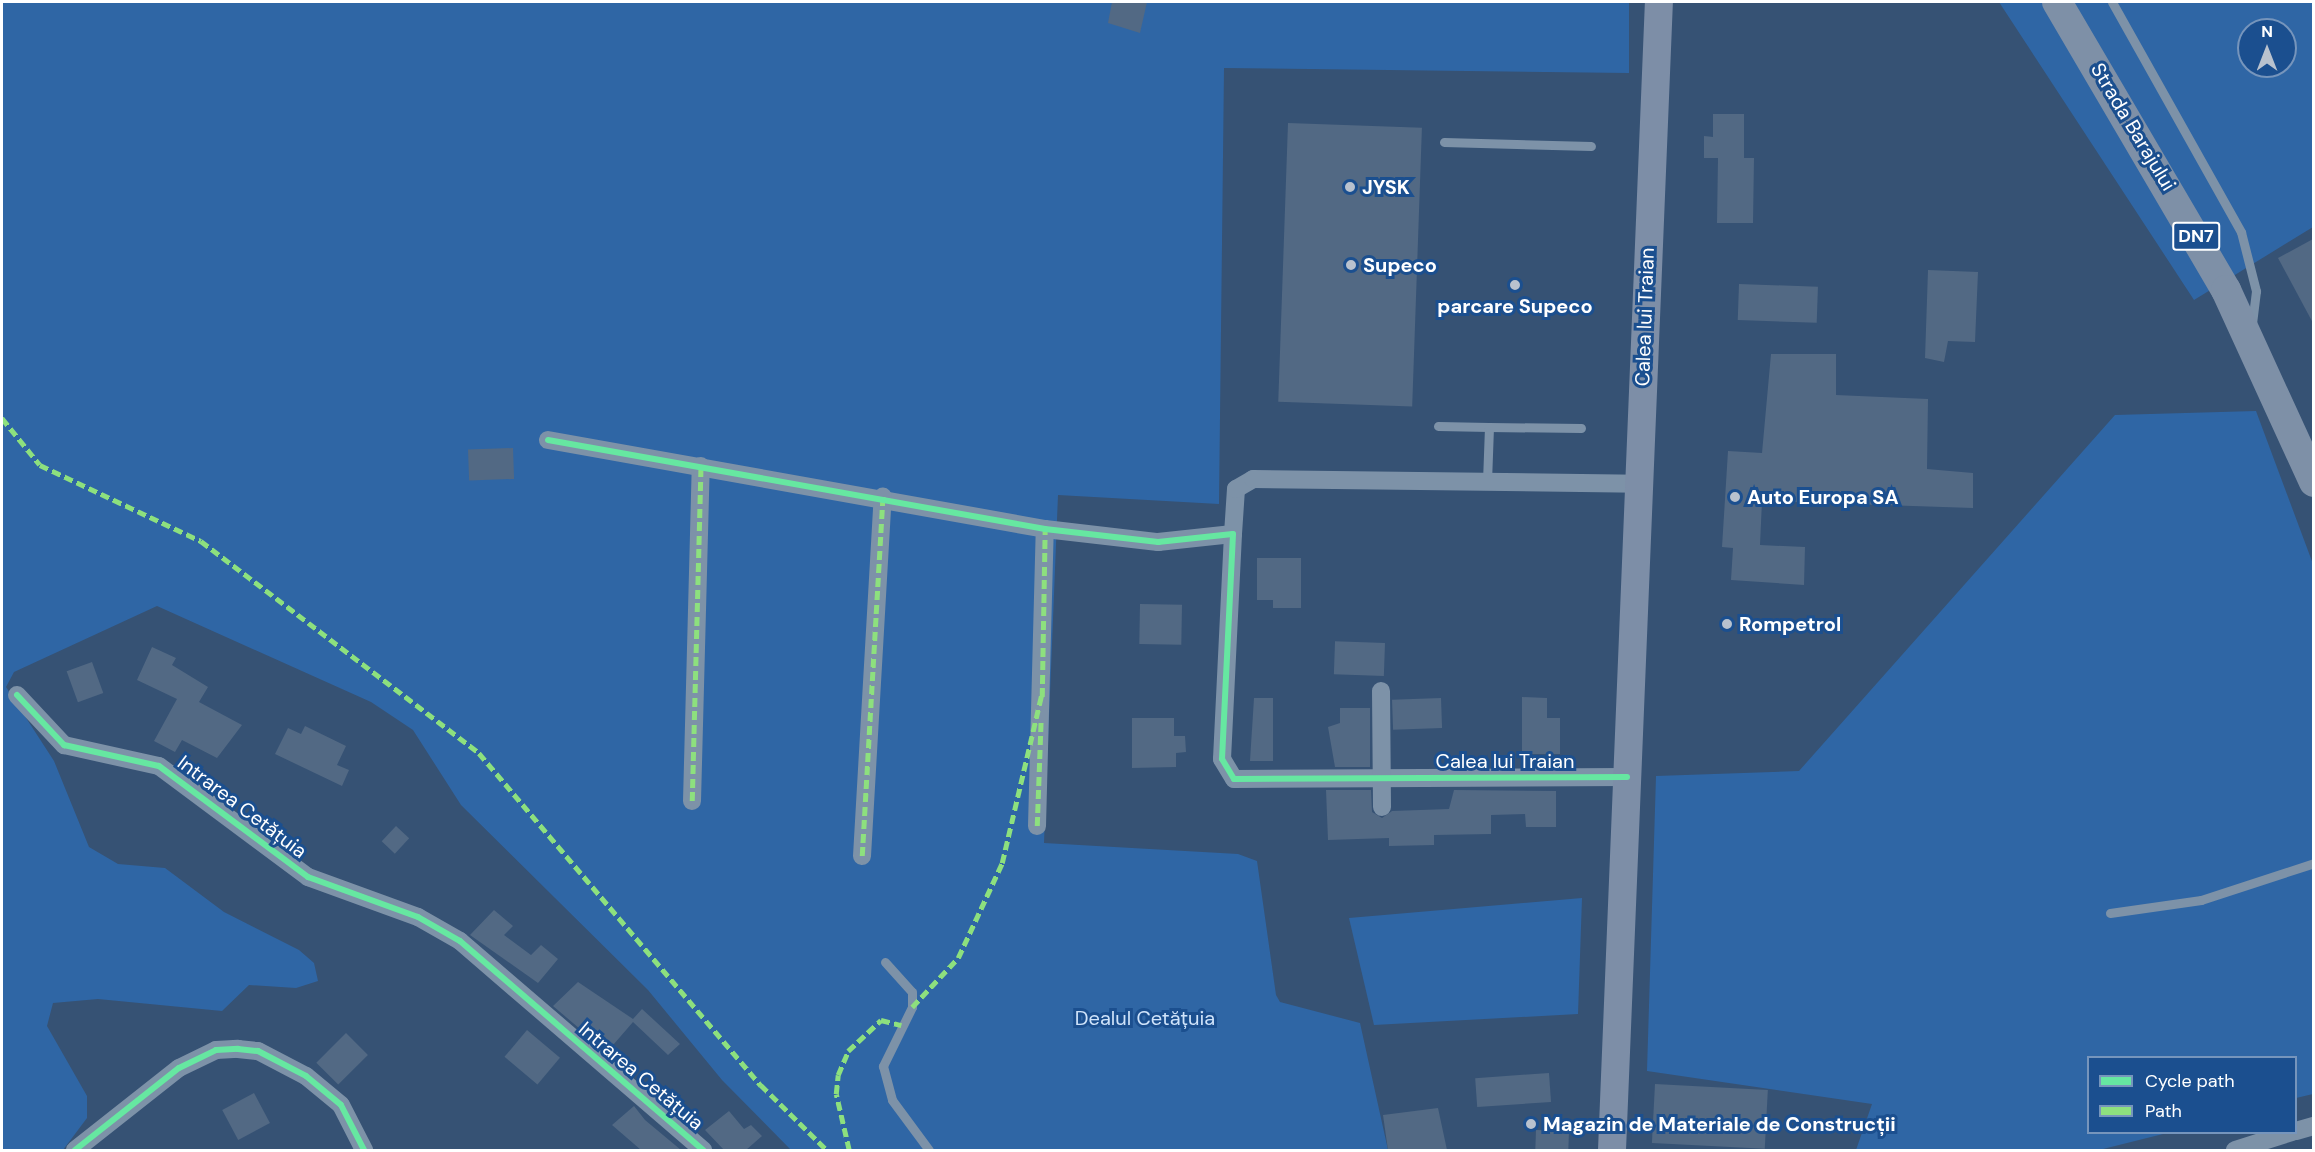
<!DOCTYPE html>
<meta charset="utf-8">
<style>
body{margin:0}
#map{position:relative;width:2315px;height:1152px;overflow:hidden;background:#365274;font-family:"DM Sans",sans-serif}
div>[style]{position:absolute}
.green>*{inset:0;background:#2f66a5}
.building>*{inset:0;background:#526984;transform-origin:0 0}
.service>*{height:9px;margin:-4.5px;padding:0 4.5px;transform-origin:4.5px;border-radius:4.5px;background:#7d92a8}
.minor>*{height:18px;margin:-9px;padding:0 9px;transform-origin:9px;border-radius:9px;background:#7d92a8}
.primary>*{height:28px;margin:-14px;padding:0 14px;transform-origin:14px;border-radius:14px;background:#7d8ea7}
.trunk>*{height:30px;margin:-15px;padding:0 15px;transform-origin:15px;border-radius:15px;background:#7e90a7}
.quiet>*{height:4.5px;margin-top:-2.25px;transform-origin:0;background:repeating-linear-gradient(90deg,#8de07e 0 9px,transparent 0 13.5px)}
.cycleway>*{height:6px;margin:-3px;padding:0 3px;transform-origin:3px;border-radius:3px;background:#66e7a1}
.dots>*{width:16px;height:16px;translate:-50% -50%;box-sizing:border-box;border:3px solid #1b4f8f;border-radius:50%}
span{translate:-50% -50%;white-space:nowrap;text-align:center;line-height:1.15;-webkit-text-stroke:6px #1b4f8f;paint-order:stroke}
.shield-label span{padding:2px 4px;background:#1b4f8f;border:2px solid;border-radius:4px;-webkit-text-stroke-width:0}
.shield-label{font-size:18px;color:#fff;font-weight:700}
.street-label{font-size:20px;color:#fff}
.poi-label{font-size:20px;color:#fff;font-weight:700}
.left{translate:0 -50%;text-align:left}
.park-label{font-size:20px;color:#cfe3fa}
.frame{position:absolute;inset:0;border:3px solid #fff;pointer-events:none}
.legend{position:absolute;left:2087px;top:1056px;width:210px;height:78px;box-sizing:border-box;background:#1b4f8f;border:2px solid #7695bc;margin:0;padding:8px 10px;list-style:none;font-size:18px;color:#fff}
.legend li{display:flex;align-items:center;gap:12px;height:30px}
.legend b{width:30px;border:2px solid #7695bc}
.north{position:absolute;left:2237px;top:18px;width:60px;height:60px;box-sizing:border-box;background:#1b4f8f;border:2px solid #7695bc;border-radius:50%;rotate:0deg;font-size:16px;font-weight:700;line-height:24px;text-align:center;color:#fff}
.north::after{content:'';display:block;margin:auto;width:21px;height:27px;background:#b9c2ce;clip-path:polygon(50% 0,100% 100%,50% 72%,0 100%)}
</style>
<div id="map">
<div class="green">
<i style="clip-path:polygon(2px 2px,1629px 2px,1629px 73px,1224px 68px,1219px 504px,1058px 495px,1044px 843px,1238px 854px,1257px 861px,1276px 995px,1280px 1002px,1360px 1023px,1388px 1150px,791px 1150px,722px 1080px,648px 990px,461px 805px,413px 730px,371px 702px,157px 606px,14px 672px,6px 687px,54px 761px,89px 847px,118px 864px,165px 868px,224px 912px,299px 950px,314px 963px,318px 981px,296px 988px,249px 985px,222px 1011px,98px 999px,53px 1003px,47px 1026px,87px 1096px,87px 1118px,63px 1150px,2px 1150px)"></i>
<i style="clip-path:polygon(evenodd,1999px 2px,2312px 2px,2313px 227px,2194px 300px,1999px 2px,2249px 30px,2285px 30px,2285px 66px,2249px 66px,2249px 30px)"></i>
<i style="clip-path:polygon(2256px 411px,2313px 564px,2313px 1094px,2296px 1098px,2296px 1058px,2088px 1058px,2088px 1132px,2167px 1133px,2099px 1150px,1856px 1150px,1872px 1104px,1647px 1071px,1656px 776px,1799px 771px,2115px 415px)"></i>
<i style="clip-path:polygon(1582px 898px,1578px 1014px,1374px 1025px,1349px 918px)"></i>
</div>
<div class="building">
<i style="clip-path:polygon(1112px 2px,1147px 2px,1140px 33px,1108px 23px)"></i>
<i style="clip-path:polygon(1713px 114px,1744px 114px,1744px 158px,1754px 158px,1753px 223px,1717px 223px,1718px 158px,1704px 158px,1704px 136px,1713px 137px)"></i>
<i style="left:1288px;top:123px;width:134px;height:279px;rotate:2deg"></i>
<i style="clip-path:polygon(2313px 239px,2313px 323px,2278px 258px)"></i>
<i style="clip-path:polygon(1928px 270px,1978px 272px,1975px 342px,1948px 341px,1944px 362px,1925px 358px)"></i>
<i style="left:1739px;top:284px;width:79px;height:36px;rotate:2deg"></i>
<i style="clip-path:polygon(1771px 354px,1836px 354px,1836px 395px,1928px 399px,1927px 469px,1973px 473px,1973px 508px,1762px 501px,1760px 545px,1805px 547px,1804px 585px,1731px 580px,1733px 548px,1722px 547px,1728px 451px,1762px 453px)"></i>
<i style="left:513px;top:448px;width:31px;height:45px;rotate:88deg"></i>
<i style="clip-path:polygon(1257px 558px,1301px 558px,1301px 608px,1273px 608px,1273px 600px,1257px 600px)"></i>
<i style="left:1140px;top:604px;width:42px;height:40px;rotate:1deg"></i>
<i style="left:1385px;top:643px;width:33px;height:50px;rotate:92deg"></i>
<i style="clip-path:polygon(152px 647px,176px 658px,172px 665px,208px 687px,199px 702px,242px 725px,217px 758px,182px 740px,175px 752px,154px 741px,177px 699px,137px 680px)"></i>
<i style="left:92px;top:662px;width:33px;height:27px;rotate:70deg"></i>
<i style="clip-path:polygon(1522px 697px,1547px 698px,1547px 718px,1560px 718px,1560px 754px,1522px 754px)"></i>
<i style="clip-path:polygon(1254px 698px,1273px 698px,1273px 761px,1250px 761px)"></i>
<i style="left:1441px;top:698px;width:30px;height:49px;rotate:88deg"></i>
<i style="clip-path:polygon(1340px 708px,1370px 708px,1370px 767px,1335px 767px,1328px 727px,1340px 723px)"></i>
<i style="clip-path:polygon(1132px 718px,1174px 718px,1174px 736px,1185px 736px,1186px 752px,1176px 753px,1176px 767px,1132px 768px)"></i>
<i style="clip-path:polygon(305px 726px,346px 746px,337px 765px,349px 770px,342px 786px,275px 754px,288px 728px,301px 734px)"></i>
<i style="clip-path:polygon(1326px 790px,1371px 790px,1372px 812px,1382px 818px,1392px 811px,1449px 809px,1454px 790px,1556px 791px,1556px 827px,1526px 827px,1525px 814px,1491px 815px,1491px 834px,1434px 835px,1434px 845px,1389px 846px,1389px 838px,1328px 840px)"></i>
<i style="left:396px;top:826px;width:18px;height:21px;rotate:43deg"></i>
<i style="clip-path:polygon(494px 910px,513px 926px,504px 935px,531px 955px,541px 945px,558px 959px,538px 983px,470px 935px)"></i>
<i style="clip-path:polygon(578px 982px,633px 1019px,642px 1009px,680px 1044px,668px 1055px,633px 1022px,607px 1052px,553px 1006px)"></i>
<i style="left:527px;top:1030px;width:43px;height:35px;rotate:40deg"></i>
<i style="left:346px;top:1033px;width:31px;height:42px;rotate:45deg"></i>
<i style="left:1549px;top:1073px;width:29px;height:74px;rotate:86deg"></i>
<i style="left:1655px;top:1084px;width:113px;height:59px;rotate:3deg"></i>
<i style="left:254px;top:1093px;width:34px;height:36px;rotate:62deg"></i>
<i style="clip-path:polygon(634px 1106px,645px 1120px,681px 1150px,641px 1150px,612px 1125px)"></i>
<i style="clip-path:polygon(1438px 1108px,1447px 1150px,1388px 1150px,1383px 1115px)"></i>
<i style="clip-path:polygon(729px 1111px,744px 1129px,751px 1125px,762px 1136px,746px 1150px,724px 1150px,705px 1130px)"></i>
<i style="left:1536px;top:1130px;width:33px;height:20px;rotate:2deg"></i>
</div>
<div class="service">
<i style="left:2112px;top:2px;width:264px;rotate:60.7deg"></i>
<i style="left:2241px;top:232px;width:61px;rotate:75.7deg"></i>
<i style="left:2256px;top:291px;width:32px;rotate:97deg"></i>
<i style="left:1444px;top:142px;width:147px;rotate:1.6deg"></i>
<i style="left:1438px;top:426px;width:51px;rotate:1.1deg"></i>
<i style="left:1489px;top:427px;width:55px;rotate:92.1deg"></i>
<i style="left:1489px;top:427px;width:92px;rotate:0.6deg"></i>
<i style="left:2110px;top:913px;width:92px;rotate:-8.1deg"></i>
<i style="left:2201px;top:900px;width:119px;rotate:-18.1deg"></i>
<i style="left:885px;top:962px;width:40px;rotate:48deg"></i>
<i style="left:912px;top:992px;width:15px;rotate:90deg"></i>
<i style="left:912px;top:1007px;width:66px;rotate:116.2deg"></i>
<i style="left:883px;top:1066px;width:35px;rotate:75deg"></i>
<i style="left:892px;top:1100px;width:62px;rotate:53.5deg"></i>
</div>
<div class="minor">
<i style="left:548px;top:440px;width:505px;rotate:10.15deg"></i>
<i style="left:1045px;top:529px;width:114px;rotate:6.6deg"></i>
<i style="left:1158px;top:542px;width:75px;rotate:-6.1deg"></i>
<i style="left:1233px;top:534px;width:225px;rotate:92.8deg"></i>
<i style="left:1222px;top:759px;width:23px;rotate:59deg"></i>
<i style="left:1234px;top:779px;width:393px;rotate:-0.3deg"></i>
<i style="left:1233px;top:534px;width:45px;rotate:-86.2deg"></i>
<i style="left:1236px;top:489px;width:20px;rotate:-30deg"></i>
<i style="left:1253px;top:479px;width:385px;rotate:0.7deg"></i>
<i style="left:1381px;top:691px;width:116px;rotate:89.5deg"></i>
<i style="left:17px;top:695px;width:69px;rotate:46.8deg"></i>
<i style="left:64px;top:745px;width:97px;rotate:12.5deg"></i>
<i style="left:159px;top:766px;width:186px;rotate:36.7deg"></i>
<i style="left:308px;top:877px;width:117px;rotate:20deg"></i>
<i style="left:418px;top:917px;width:48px;rotate:29.7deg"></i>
<i style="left:460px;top:941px;width:321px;rotate:40.7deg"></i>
<i style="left:692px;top:801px;width:335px;rotate:-88.5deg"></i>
<i style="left:1037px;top:826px;width:297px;rotate:-88.5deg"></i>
<i style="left:862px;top:856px;width:360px;rotate:-86.7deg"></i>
<i style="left:2296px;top:1131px;width:19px;rotate:-16deg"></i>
<i style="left:75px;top:1150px;width:132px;rotate:-38.3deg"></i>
<i style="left:179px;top:1068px;width:41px;rotate:-25.9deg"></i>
<i style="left:216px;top:1050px;width:22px;rotate:-3deg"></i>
<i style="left:238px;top:1049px;width:20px;rotate:6deg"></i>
<i style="left:258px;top:1051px;width:54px;rotate:27.5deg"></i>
<i style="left:306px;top:1076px;width:45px;rotate:39.6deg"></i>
<i style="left:341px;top:1105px;width:51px;rotate:62.9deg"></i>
<i style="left:2235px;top:1150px;width:60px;rotate:-17.5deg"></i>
</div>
<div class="primary">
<i style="left:1612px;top:1150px;width:1149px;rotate:-87.66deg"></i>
</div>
<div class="trunk">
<i style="left:2057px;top:2px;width:334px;rotate:59.6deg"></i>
<i style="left:2226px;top:290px;width:211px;rotate:65.4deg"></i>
</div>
<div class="quiet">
<i style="left:2px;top:418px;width:60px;rotate:51deg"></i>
<i style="left:40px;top:465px;width:178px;rotate:25.3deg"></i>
<i style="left:201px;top:541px;width:350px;rotate:37.3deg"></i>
<i style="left:479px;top:753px;width:436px;rotate:49.7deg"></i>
<i style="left:761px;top:1085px;width:93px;rotate:44.6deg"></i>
<i style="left:1042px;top:697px;width:168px;rotate:-89deg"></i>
<i style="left:692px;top:801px;width:335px;rotate:-88.5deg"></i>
<i style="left:1037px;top:826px;width:108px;rotate:-87.9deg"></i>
<i style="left:862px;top:856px;width:360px;rotate:-86.7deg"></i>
<i style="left:912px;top:1007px;width:67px;rotate:-46.8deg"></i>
<i style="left:958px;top:958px;width:105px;rotate:-65.1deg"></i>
<i style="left:1002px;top:863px;width:176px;rotate:-76.8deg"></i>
<i style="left:849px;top:1150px;width:57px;rotate:-103.1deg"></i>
<i style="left:836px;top:1094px;width:19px;rotate:-84deg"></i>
<i style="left:838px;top:1075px;width:26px;rotate:-67deg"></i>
<i style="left:848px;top:1051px;width:45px;rotate:-43.2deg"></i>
<i style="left:881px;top:1020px;width:21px;rotate:14deg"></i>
</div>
<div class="cycleway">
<i style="left:548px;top:440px;width:505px;rotate:10.15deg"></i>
<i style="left:1045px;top:529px;width:114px;rotate:6.6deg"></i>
<i style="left:1158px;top:542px;width:75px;rotate:-6.1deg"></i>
<i style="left:1233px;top:534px;width:225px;rotate:92.8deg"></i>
<i style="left:1222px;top:759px;width:23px;rotate:59deg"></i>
<i style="left:1234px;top:779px;width:393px;rotate:-0.3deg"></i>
<i style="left:17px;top:695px;width:69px;rotate:46.8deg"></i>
<i style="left:64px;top:745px;width:97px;rotate:12.5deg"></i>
<i style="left:159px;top:766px;width:186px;rotate:36.7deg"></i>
<i style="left:308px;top:877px;width:117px;rotate:20deg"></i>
<i style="left:418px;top:917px;width:48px;rotate:29.7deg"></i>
<i style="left:460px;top:941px;width:321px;rotate:40.7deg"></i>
<i style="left:75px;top:1150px;width:132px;rotate:-38.3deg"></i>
<i style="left:179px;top:1068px;width:41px;rotate:-25.9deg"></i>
<i style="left:216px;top:1050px;width:22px;rotate:-3deg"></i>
<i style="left:238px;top:1049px;width:20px;rotate:6deg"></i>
<i style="left:258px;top:1051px;width:54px;rotate:27.5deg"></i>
<i style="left:306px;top:1076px;width:45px;rotate:39.6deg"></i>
<i style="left:341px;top:1105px;width:51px;rotate:62.9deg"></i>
</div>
<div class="dots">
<i style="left:1350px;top:187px;background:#b9c2ce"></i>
<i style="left:1351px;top:265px;background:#b9c2ce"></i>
<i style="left:1515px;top:285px;background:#b9c2ce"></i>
<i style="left:1735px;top:497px;background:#b9c2ce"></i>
<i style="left:1727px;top:624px;background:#b9c2ce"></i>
<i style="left:1531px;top:1124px;background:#b9c2ce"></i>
</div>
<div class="shield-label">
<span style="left:2196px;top:236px">DN7</span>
</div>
<div class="street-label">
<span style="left:2133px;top:127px;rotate:59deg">Strada Barajului</span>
<span style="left:1645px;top:317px;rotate:-88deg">Calea lui Traian</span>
<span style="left:1505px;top:761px">Calea lui Traian</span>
<span style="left:242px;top:807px;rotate:37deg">Intrarea Cetățuia</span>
<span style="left:641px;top:1076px;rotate:40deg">Intrarea Cetățuia</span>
</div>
<div class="poi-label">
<span class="left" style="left:1362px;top:187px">JYSK</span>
<span class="left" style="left:1363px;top:265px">Supeco</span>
<span style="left:1515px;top:306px">parcare Supeco</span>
<span class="left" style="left:1747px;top:497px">Auto Europa SA</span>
<span class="left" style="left:1739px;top:624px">Rompetrol</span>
<span class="left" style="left:1543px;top:1124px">Magazin de Materiale de Construcții</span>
</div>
<div class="park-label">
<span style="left:1145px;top:1018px">Dealul Cetățuia</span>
</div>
<div class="frame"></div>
<ul class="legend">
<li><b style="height:8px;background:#66e7a1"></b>Cycle path</li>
<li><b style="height:8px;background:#8de07e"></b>Path</li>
</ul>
<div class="north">N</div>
</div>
